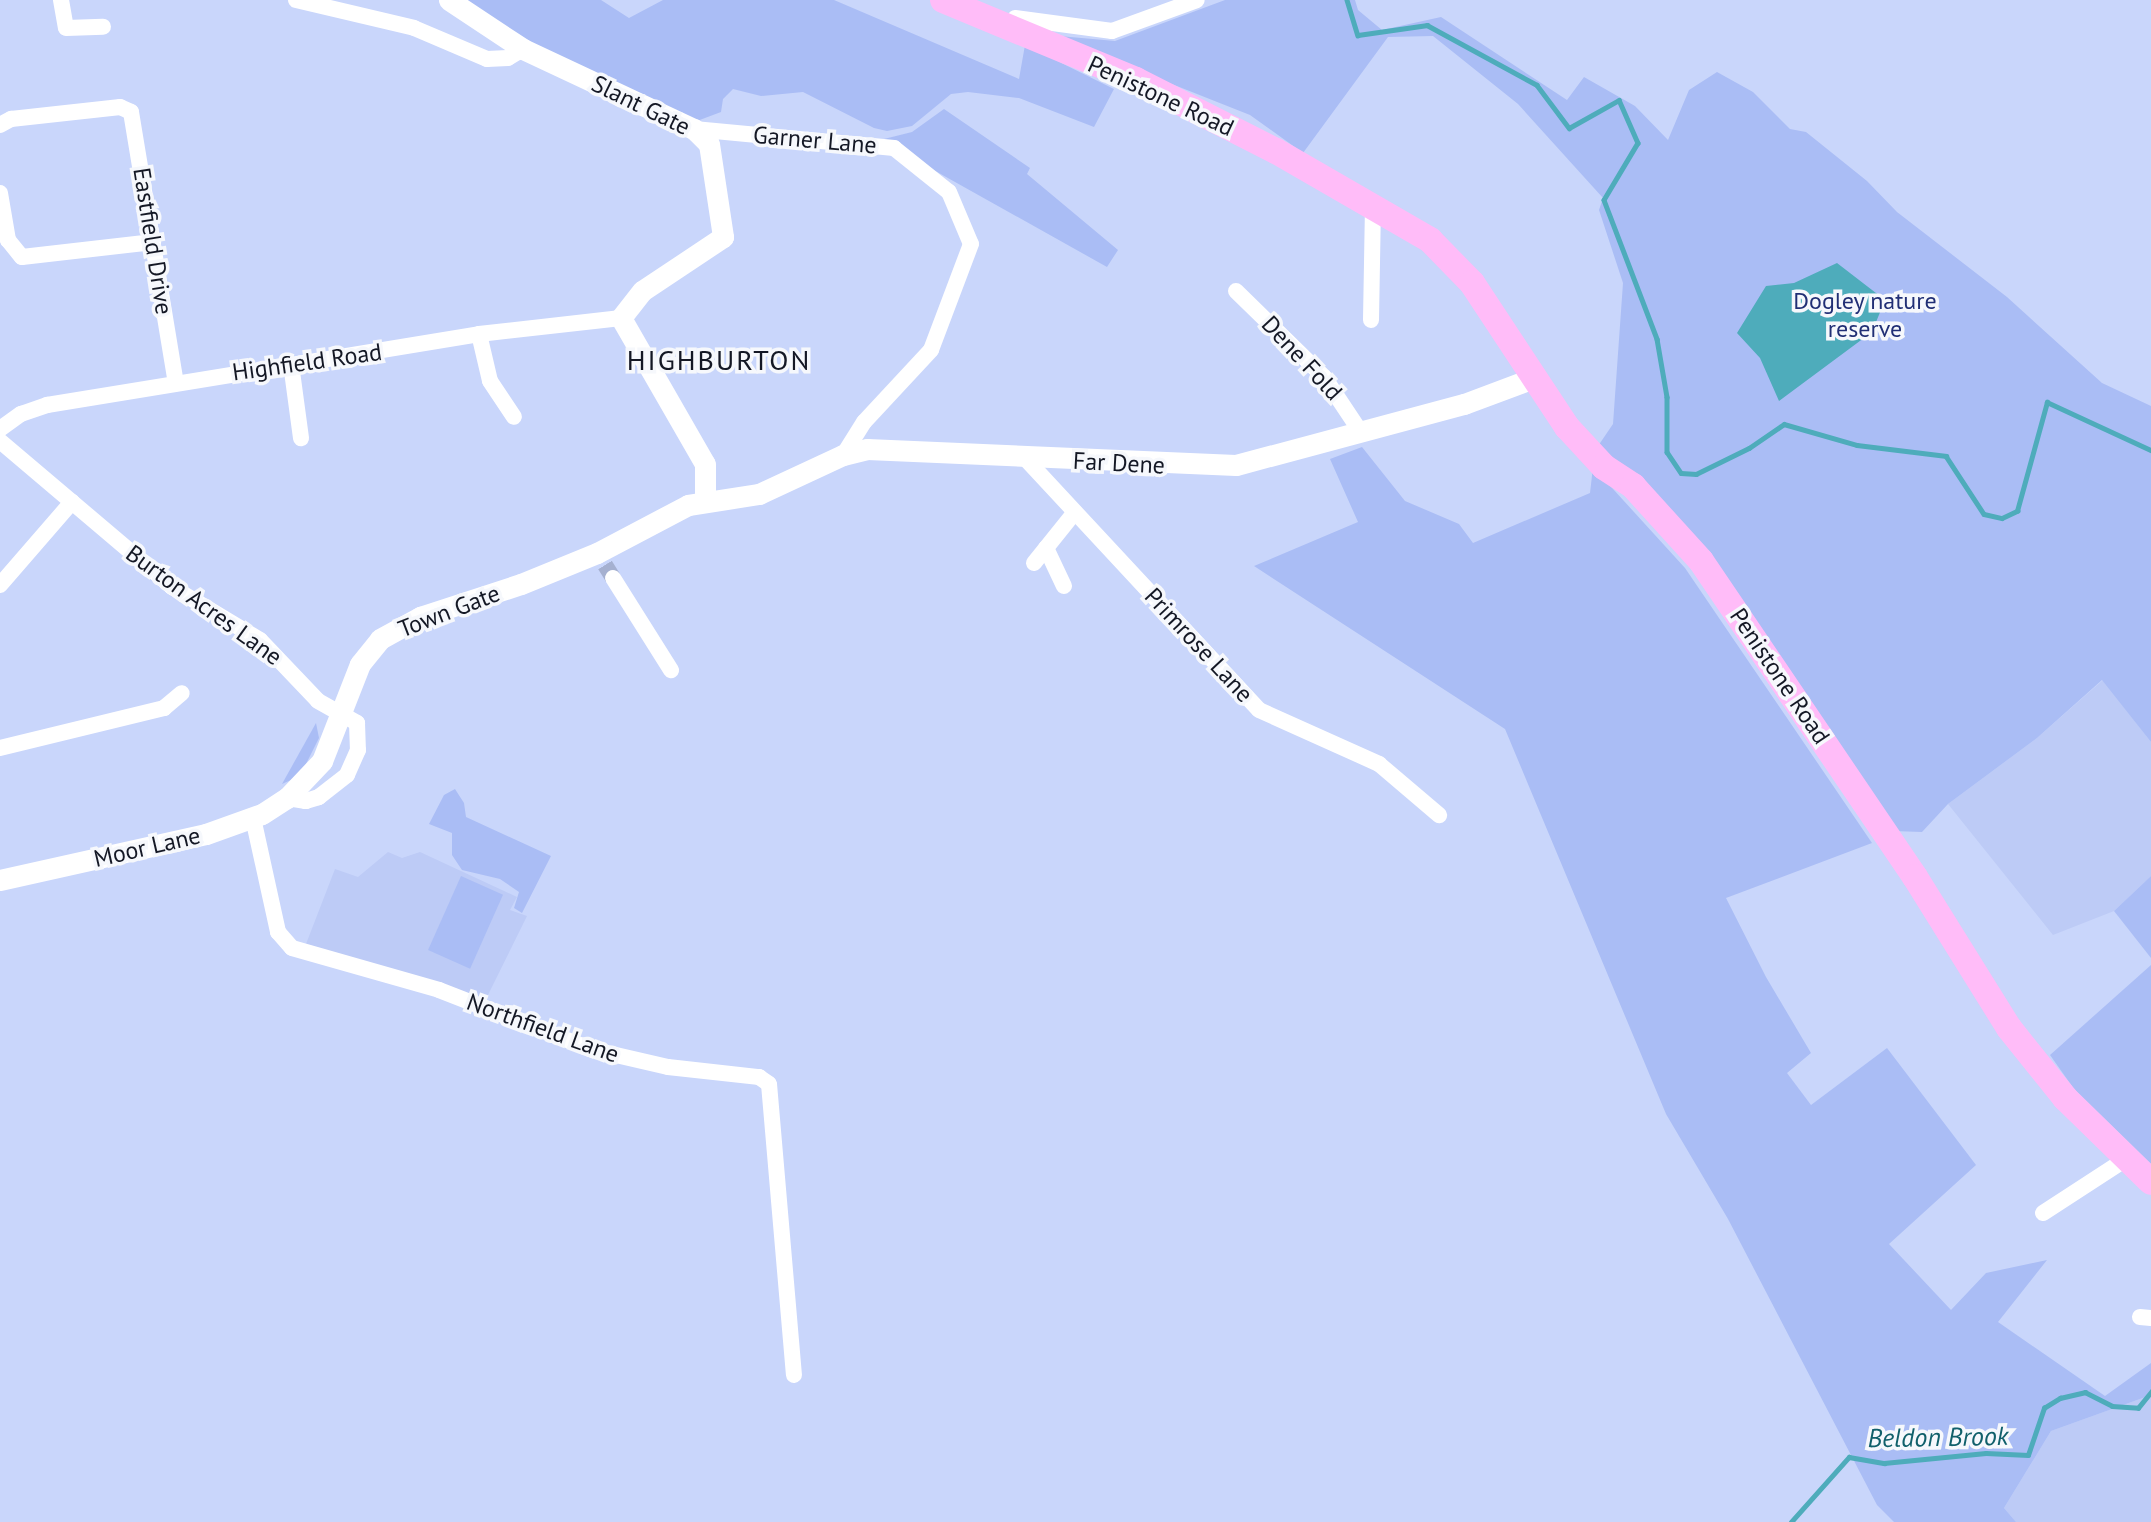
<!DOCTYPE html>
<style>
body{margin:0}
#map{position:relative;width:2151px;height:1522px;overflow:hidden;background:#c9d6fb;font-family:"PT Sans",sans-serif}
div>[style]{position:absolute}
.built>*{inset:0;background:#bdcbf6}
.green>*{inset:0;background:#aabdf5;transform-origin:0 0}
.water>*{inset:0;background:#4eacbb}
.stream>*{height:4.5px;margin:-2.25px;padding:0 2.25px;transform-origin:2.25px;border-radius:2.25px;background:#4eacbb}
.minor-tunnel>*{height:16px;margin-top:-8px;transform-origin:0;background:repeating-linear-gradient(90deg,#a5b0d0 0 16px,transparent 0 24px)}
.minor>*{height:16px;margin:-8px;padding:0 8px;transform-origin:8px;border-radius:8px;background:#fff}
.tertiary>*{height:21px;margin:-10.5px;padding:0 10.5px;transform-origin:10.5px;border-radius:10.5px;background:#fff}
.trunk>*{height:26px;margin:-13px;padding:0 13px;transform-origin:13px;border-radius:13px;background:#ffbcf8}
span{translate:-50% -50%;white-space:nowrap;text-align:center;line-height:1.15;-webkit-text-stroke:7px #f6f8fc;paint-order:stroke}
.street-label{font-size:24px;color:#141825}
.park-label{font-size:24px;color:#212f75}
.water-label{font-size:26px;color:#11606b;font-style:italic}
.quarter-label{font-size:28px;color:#141825;letter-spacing:2px}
</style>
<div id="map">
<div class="built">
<i style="clip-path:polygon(2103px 680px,2151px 742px,2151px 876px,2114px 911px,2053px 935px,1948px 804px,2037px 738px)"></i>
<i style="clip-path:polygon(388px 852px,402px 858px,420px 852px,517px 897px,510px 910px,527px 916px,484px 1003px,306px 944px,335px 869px,358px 877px)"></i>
<i style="clip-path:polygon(2151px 1395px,2151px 1522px,2016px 1522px,2004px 1508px,2051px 1431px)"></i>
</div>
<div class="green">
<i style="clip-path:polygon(462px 0,601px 0,629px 18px,663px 0,834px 0,1019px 79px,1025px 45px,1114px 89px,1094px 127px,1019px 98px,968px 92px,951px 94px,912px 126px,887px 131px,874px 128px,803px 92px,761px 96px,733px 89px,723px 99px,721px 112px,697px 121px,529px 42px)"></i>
<i style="clip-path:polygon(1225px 0,1355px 0,1358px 10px,1382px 30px,1441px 17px,1567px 100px,1584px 77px,1635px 106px,1668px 140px,1689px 90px,1717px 72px,1753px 92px,1790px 129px,1806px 132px,1867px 181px,1897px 212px,2007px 297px,2102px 383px,2151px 406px,2151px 742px,2102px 680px,2037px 738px,1948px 804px,1922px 832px,1893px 831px,1710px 553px,1596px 449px,1613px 424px,1623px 283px,1599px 210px,1603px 198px,1518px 104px,1433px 36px,1388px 37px,1303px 153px,1250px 115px,1048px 35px,1115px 41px)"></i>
<i style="clip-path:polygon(944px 109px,1030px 168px,1027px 174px,1118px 250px,1107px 267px,880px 140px,912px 132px)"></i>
<i style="clip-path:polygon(1362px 447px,1405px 501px,1459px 524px,1473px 543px,1590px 493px,1593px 467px,1685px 568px,1872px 843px,1726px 898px,1766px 977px,1811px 1053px,1787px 1073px,1811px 1105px,1887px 1048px,1976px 1165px,1889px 1244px,1951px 1310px,1986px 1273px,2047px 1260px,1998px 1322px,2105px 1396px,2151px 1363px,2151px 1395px,2051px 1431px,2004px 1508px,2016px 1522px,1894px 1522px,1877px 1505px,1728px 1219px,1666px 1114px,1505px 729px,1254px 566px,1358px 522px,1330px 459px)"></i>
<i style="clip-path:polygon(316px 723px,319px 738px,300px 776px,282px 784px)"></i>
<i style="clip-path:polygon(455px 789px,464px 803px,466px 817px,551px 856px,522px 913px,514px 908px,519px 892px,500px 879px,462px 870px,452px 855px,452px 833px,429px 824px,444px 795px)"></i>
<i style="left:461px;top:876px;width:46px;height:81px;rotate:24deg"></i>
<i style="clip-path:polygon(2151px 876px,2151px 958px,2114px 911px)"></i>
<i style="clip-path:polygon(2151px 965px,2151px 1164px,2074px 1089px,2050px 1055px)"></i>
</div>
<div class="water">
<i style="clip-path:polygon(1837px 263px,1885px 300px,1872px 332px,1779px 401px,1760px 358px,1737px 333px,1766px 286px,1794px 283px)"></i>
</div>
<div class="stream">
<i style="left:1347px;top:0;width:37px;rotate:73deg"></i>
<i style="left:1358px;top:35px;width:70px;rotate:-8.2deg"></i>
<i style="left:1427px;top:25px;width:125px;rotate:28.6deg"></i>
<i style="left:1537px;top:85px;width:54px;rotate:53.3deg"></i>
<i style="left:1569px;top:128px;width:57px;rotate:-29.2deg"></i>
<i style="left:1619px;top:100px;width:47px;rotate:66.2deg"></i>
<i style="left:1638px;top:143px;width:66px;rotate:120.8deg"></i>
<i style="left:1604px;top:200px;width:149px;rotate:69.1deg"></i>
<i style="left:1657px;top:339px;width:59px;rotate:80.2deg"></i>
<i style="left:1667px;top:397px;width:55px;rotate:90deg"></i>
<i style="left:1667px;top:452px;width:25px;rotate:56deg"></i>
<i style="left:1681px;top:473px;width:15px;rotate:4deg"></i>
<i style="left:1696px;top:474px;width:59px;rotate:-26.1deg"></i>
<i style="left:1749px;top:448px;width:42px;rotate:-34.4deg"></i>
<i style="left:1784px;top:424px;width:76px;rotate:16deg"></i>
<i style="left:1857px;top:445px;width:90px;rotate:7deg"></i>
<i style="left:1946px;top:456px;width:69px;rotate:56.8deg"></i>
<i style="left:1984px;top:514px;width:18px;rotate:13deg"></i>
<i style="left:2002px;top:518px;width:17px;rotate:-25deg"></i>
<i style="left:2017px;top:511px;width:113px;rotate:-74.6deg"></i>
<i style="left:2047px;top:402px;width:115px;rotate:24.8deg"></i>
<i style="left:1791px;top:1522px;width:87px;rotate:-48.3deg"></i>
<i style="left:1849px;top:1457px;width:36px;rotate:10deg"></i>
<i style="left:1884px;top:1463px;width:102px;rotate:-5.6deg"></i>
<i style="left:1986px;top:1453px;width:42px;rotate:2.7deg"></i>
<i style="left:2028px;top:1455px;width:50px;rotate:-71.2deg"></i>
<i style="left:2044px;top:1408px;width:19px;rotate:-32deg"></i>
<i style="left:2060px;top:1398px;width:26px;rotate:-13deg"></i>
<i style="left:2085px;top:1392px;width:30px;rotate:27deg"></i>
<i style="left:2112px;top:1406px;width:26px;rotate:4deg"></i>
<i style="left:2138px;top:1408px;width:21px;rotate:-51deg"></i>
</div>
<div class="minor-tunnel">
<i style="left:605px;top:565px;width:15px;rotate:58deg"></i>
</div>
<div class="minor">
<i style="left:61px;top:0;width:28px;rotate:80deg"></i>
<i style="left:66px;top:28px;width:37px;rotate:-2deg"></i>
<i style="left:296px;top:0;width:121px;rotate:13.3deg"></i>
<i style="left:414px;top:28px;width:79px;rotate:23deg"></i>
<i style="left:487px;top:59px;width:21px;rotate:-3deg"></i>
<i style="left:508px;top:58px;width:17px;rotate:-31deg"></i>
<i style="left:1015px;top:18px;width:98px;rotate:7.6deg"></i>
<i style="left:1112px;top:31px;width:90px;rotate:-20deg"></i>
<i style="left:0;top:125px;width:13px;rotate:-29deg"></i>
<i style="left:11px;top:119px;width:110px;rotate:-6.3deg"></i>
<i style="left:120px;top:107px;width:12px;rotate:24deg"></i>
<i style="left:131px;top:112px;width:275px;rotate:80.6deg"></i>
<i style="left:694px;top:129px;width:201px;rotate:5.4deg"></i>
<i style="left:894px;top:148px;width:70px;rotate:38.7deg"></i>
<i style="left:949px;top:192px;width:56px;rotate:67.1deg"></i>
<i style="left:971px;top:244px;width:113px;rotate:110.7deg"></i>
<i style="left:931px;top:350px;width:98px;rotate:132.9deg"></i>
<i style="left:864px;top:422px;width:39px;rotate:122deg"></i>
<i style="left:0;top:193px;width:48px;rotate:80.3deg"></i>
<i style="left:8px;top:240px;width:22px;rotate:51deg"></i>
<i style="left:22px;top:257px;width:132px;rotate:-6.5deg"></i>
<i style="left:1236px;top:291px;width:123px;rotate:44.3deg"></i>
<i style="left:1324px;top:377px;width:65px;rotate:56.3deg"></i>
<i style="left:1371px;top:320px;width:115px;rotate:-89deg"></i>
<i style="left:479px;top:334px;width:48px;rotate:76.8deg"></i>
<i style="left:490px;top:381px;width:43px;rotate:56.3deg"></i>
<i style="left:291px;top:364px;width:75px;rotate:82.3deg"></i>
<i style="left:0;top:429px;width:26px;rotate:-36deg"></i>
<i style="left:21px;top:414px;width:28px;rotate:-19deg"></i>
<i style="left:47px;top:405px;width:438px;rotate:-9.3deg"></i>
<i style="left:479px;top:334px;width:143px;rotate:-6.4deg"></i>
<i style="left:0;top:441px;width:226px;rotate:40.3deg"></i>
<i style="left:172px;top:587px;width:103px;rotate:31.1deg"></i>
<i style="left:260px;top:640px;width:84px;rotate:46.4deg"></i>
<i style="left:318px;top:701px;width:45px;rotate:29.4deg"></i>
<i style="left:357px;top:723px;width:27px;rotate:88deg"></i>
<i style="left:358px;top:750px;width:27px;rotate:114deg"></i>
<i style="left:347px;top:775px;width:36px;rotate:142deg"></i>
<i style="left:319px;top:797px;width:14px;rotate:163deg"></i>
<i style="left:306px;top:801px;width:19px;rotate:-171deg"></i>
<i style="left:1024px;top:457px;width:345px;rotate:47.1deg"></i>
<i style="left:1259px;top:710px;width:132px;rotate:24.2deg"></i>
<i style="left:1379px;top:764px;width:79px;rotate:40.4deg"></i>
<i style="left:1046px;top:548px;width:42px;rotate:64.7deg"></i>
<i style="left:1034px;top:563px;width:65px;rotate:-51.2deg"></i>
<i style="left:613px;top:578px;width:109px;rotate:57.8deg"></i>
<i style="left:0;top:585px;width:110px;rotate:-49.1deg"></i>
<i style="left:0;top:748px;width:169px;rotate:-13.7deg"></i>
<i style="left:164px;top:708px;width:23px;rotate:-40deg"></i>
<i style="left:253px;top:818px;width:117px;rotate:77.6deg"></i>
<i style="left:278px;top:932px;width:21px;rotate:49deg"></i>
<i style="left:292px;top:948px;width:153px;rotate:15.9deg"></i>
<i style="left:439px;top:990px;width:162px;rotate:21.3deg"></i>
<i style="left:590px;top:1049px;width:80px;rotate:13deg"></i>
<i style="left:668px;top:1067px;width:92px;rotate:6.3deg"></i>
<i style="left:759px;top:1077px;width:12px;rotate:35deg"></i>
<i style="left:769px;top:1084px;width:292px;rotate:85.1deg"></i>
<i style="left:2043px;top:1213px;width:99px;rotate:-33deg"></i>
<i style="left:2140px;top:1317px;width:11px;rotate:5deg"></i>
</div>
<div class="tertiary">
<i style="left:449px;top:0;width:89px;rotate:33.5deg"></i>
<i style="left:523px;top:49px;width:189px;rotate:25.1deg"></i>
<i style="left:694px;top:129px;width:21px;rotate:45deg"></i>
<i style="left:709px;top:144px;width:94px;rotate:81.4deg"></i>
<i style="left:723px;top:237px;width:97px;rotate:146.3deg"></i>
<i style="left:642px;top:291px;width:34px;rotate:128deg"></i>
<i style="left:621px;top:318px;width:168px;rotate:60.1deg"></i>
<i style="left:705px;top:464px;width:38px;rotate:90deg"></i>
<i style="left:0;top:880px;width:211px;rotate:-12.6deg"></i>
<i style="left:206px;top:834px;width:59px;rotate:-19.7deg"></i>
<i style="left:262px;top:814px;width:30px;rotate:-33deg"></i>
<i style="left:287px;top:798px;width:51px;rotate:-46.6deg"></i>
<i style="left:322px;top:761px;width:104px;rotate:-68.6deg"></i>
<i style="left:360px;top:664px;width:32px;rotate:-51deg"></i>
<i style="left:380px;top:639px;width:46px;rotate:-28.8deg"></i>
<i style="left:420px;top:617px;width:106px;rotate:-18.1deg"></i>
<i style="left:521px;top:584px;width:82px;rotate:-22.2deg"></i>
<i style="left:597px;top:553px;width:103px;rotate:-27.8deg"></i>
<i style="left:688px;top:505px;width:72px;rotate:-8.8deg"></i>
<i style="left:759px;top:494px;width:93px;rotate:-24.9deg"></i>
<i style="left:843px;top:455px;width:25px;rotate:-14deg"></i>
<i style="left:867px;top:449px;width:369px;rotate:2.5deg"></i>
<i style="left:1236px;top:465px;width:236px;rotate:-15deg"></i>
<i style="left:1464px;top:404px;width:72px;rotate:-20.5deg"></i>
</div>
<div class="trunk">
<i style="left:943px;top:0;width:209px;rotate:22.5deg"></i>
<i style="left:1136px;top:80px;width:157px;rotate:26.9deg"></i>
<i style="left:1276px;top:151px;width:178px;rotate:30deg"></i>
<i style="left:1430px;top:240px;width:60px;rotate:45.7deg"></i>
<i style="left:1472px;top:283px;width:173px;rotate:56.6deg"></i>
<i style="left:1567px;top:427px;width:54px;rotate:47.2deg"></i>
<i style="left:1604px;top:467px;width:35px;rotate:33deg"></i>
<i style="left:1633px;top:486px;width:101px;rotate:47.8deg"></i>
<i style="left:1701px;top:561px;width:382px;rotate:55.9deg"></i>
<i style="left:1915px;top:877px;width:178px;rotate:58.1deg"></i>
<i style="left:2009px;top:1028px;width:90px;rotate:51.3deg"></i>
<i style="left:2065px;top:1098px;width:120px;rotate:44.3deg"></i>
</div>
<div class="street-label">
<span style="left:1161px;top:96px;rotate:25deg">Penistone Road</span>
<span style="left:641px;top:105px;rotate:26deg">Slant Gate</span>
<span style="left:815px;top:140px;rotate:5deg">Garner Lane</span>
<span style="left:153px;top:241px;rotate:81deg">Eastfield Drive</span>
<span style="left:1302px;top:358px;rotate:47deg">Dene Fold</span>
<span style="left:307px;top:362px;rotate:-8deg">Highfield Road</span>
<span style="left:1119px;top:463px;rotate:3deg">Far Dene</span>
<span style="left:204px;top:605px;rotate:36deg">Burton Acres Lane</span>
<span style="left:449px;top:611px;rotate:-21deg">Town Gate</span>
<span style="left:1199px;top:645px;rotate:47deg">Primrose Lane</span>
<span style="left:1780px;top:676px;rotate:56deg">Penistone Road</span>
<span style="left:147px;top:847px;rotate:-13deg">Moor Lane</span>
<span style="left:543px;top:1028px;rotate:20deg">Northfield Lane</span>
</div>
<div class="park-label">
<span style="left:1865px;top:315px">Dogley nature<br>reserve</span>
</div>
<div class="water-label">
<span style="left:1938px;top:1437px;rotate:-1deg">Beldon Brook</span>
</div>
<div class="quarter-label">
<span style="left:719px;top:360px">HIGHBURTON</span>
</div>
</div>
